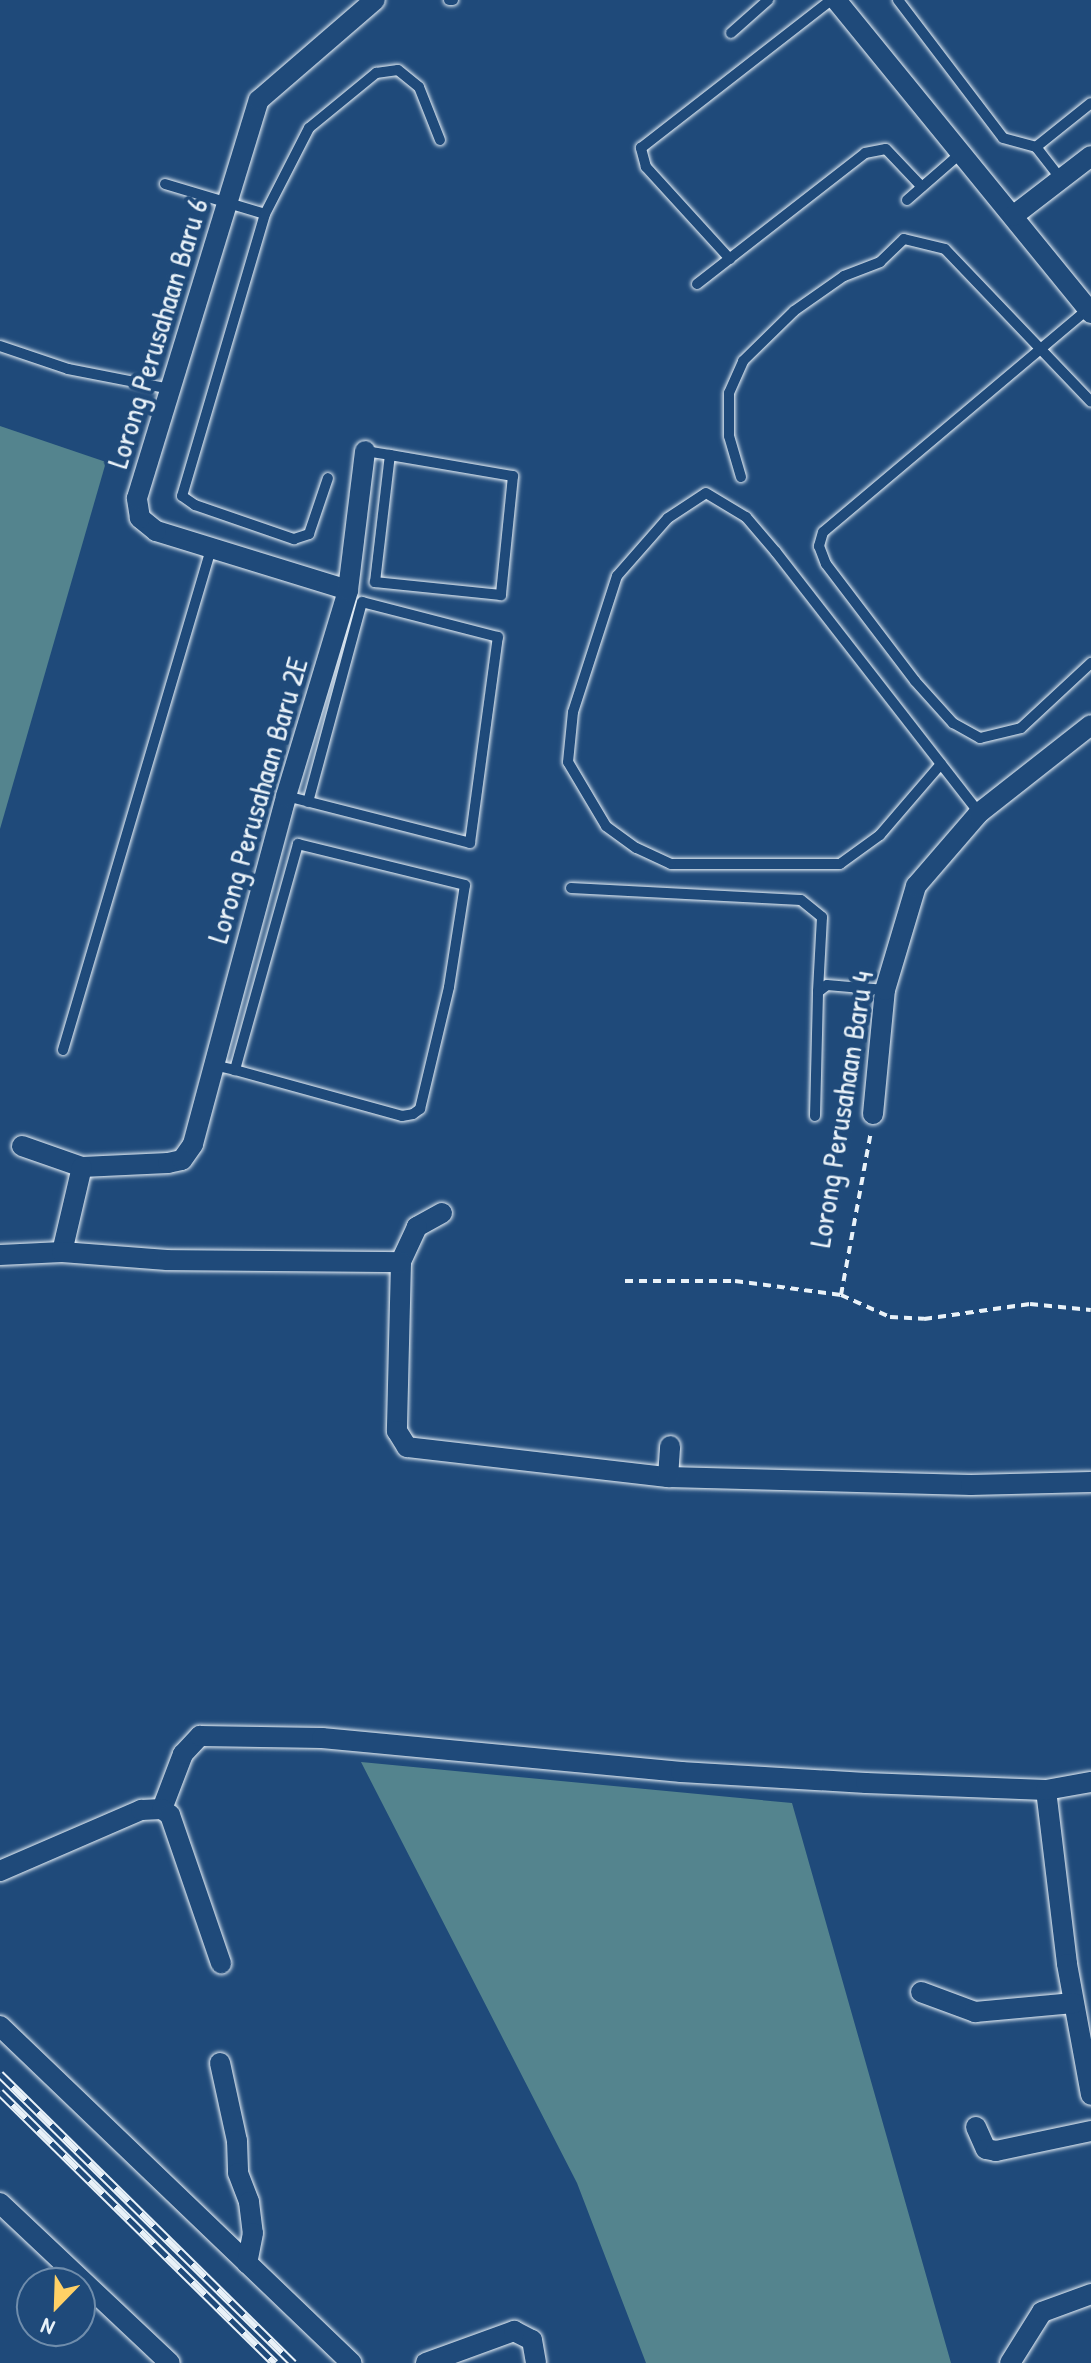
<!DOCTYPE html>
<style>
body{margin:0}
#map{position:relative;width:1091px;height:2363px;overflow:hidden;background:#1f4a7a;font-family:"Patrick Hand",sans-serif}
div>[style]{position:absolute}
.green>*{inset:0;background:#54848e}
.path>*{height:4px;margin-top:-2px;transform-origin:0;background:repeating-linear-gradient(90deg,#e8f1f8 0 8px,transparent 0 14px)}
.roads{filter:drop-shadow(0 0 2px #e8f1f8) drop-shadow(0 0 2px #e8f1f8)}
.lane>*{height:10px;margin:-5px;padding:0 5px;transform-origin:5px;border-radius:5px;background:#1f4a7a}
.street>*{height:20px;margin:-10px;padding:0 10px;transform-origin:10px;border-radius:10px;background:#1f4a7a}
.rail>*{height:9px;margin-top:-4.5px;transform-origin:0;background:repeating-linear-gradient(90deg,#1f4a7a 0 18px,#e8f1f8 0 36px);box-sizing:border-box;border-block:2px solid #e8f1f8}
span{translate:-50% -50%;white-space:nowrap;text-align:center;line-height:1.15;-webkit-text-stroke:8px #1f4a7a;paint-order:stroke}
.street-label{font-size:30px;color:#e8f1f8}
.north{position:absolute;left:16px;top:2267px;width:80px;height:80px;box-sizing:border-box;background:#1f4a7a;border:2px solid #6f8dac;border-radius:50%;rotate:203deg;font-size:22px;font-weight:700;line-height:32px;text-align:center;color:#e8f1f8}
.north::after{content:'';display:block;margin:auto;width:28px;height:36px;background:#ffd166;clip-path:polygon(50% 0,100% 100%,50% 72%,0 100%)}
</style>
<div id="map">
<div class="green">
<i style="clip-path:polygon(0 426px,106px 462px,0 829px)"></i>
<i style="clip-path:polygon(361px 1762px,792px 1803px,951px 2363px,646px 2363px,577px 2183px)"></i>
</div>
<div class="path">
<i style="left:625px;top:1281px;width:110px"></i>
<i style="left:735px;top:1281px;width:107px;rotate:7.5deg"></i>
<i style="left:841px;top:1295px;width:54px;rotate:24.2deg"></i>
<i style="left:890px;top:1317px;width:34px;rotate:3deg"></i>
<i style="left:924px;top:1319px;width:107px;rotate:-8.1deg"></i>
<i style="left:1030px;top:1304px;width:61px;rotate:5.6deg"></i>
<i style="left:841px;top:1295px;width:166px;rotate:-79.6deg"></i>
</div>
<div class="roads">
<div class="lane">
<i style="left:449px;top:0;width:4px"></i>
<i style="left:898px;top:0;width:173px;rotate:52.7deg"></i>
<i style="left:1003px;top:138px;width:34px;rotate:15deg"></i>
<i style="left:731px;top:33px;width:50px;rotate:-41.7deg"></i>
<i style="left:1061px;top:179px;width:41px;rotate:-128deg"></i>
<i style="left:1036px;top:147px;width:70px;rotate:-38.7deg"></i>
<i style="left:165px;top:184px;width:104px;rotate:16.7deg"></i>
<i style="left:265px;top:214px;width:294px;rotate:106.4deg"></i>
<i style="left:182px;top:496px;width:16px;rotate:35deg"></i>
<i style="left:195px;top:505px;width:105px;rotate:19deg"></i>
<i style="left:294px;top:539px;width:16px;rotate:-18deg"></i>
<i style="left:309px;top:534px;width:59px;rotate:-71.3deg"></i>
<i style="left:907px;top:200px;width:70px;rotate:-41deg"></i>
<i style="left:265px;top:214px;width:97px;rotate:-62.9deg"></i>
<i style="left:309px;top:128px;width:87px;rotate:-39.4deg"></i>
<i style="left:376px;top:73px;width:22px;rotate:-8deg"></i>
<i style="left:398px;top:70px;width:27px;rotate:39deg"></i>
<i style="left:419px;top:87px;width:57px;rotate:68.4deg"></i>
<i style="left:730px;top:259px;width:125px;rotate:-132.4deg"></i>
<i style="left:646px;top:167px;width:20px;rotate:-105deg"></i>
<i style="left:641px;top:148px;width:241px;rotate:-37.9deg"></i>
<i style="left:697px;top:284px;width:213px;rotate:-37.9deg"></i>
<i style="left:865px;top:153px;width:21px;rotate:-11deg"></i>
<i style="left:886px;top:149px;width:52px;rotate:46.5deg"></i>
<i style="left:1088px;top:309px;width:346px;rotate:139.9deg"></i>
<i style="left:823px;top:532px;width:15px;rotate:106deg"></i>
<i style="left:819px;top:546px;width:19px;rotate:69deg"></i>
<i style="left:826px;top:564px;width:147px;rotate:52.7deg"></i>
<i style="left:915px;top:681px;width:57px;rotate:47.9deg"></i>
<i style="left:953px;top:723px;width:31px;rotate:29deg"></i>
<i style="left:980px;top:738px;width:42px;rotate:-13.7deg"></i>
<i style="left:1021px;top:728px;width:96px;rotate:-42.9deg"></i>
<i style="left:0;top:346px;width:72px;rotate:18.7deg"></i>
<i style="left:68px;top:369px;width:105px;rotate:11deg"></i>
<i style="left:365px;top:451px;width:25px;rotate:9deg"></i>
<i style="left:390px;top:455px;width:125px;rotate:9.7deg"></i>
<i style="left:513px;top:476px;width:120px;rotate:95.8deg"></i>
<i style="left:501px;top:595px;width:127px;rotate:-174.1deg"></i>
<i style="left:375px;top:582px;width:128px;rotate:-83.3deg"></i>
<i style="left:741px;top:477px;width:43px;rotate:-106.3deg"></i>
<i style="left:729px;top:436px;width:43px;rotate:-90deg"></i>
<i style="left:729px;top:393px;width:35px;rotate:-66deg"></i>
<i style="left:743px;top:361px;width:71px;rotate:-44.4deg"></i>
<i style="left:794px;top:311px;width:61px;rotate:-35deg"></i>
<i style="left:844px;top:276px;width:39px;rotate:-21deg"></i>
<i style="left:880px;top:262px;width:33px;rotate:-44deg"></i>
<i style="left:904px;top:239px;width:42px;rotate:13.7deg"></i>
<i style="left:945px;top:249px;width:211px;rotate:46.3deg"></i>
<i style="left:941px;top:764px;width:94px;rotate:130.7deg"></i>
<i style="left:880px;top:835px;width:49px;rotate:144.1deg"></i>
<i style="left:840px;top:864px;width:169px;rotate:180deg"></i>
<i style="left:671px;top:864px;width:38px;rotate:-155deg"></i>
<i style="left:636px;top:848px;width:37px;rotate:-144deg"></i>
<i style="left:606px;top:826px;width:74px;rotate:-120.7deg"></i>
<i style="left:568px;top:762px;width:50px;rotate:-84.3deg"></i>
<i style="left:573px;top:712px;width:143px;rotate:-72.1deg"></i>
<i style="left:617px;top:576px;width:77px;rotate:-48.7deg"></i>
<i style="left:668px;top:518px;width:45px;rotate:-33.3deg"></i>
<i style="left:706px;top:493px;width:47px;rotate:31deg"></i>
<i style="left:746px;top:517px;width:46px;rotate:49.4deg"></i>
<i style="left:776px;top:552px;width:331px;rotate:52.1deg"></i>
<i style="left:286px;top:796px;width:190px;rotate:14.3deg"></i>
<i style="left:470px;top:843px;width:208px;rotate:-82.3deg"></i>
<i style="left:498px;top:637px;width:140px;rotate:-165.6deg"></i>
<i style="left:362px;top:602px;width:207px;rotate:105.1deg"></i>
<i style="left:571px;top:888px;width:230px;rotate:3deg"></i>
<i style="left:801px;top:900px;width:27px;rotate:39deg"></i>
<i style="left:822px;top:917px;width:75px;rotate:93.1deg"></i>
<i style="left:63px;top:1050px;width:522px;rotate:-73.54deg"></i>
<i style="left:215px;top:1065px;width:7px;rotate:16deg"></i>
<i style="left:222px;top:1067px;width:13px;rotate:13deg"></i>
<i style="left:235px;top:1070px;width:173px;rotate:15.4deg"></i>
<i style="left:402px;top:1116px;width:11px;rotate:-10deg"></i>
<i style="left:413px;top:1114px;width:9px;rotate:-36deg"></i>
<i style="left:420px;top:1109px;width:125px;rotate:-76.6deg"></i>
<i style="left:449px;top:987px;width:103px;rotate:-81.1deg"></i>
<i style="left:465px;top:885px;width:172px;rotate:-166.2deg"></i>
<i style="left:298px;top:844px;width:235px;rotate:105.6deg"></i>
<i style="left:815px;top:1116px;width:124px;rotate:-88.6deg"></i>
<i style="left:818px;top:992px;width:11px;rotate:-38deg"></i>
<i style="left:827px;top:985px;width:58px;rotate:4.9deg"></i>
</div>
<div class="street">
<i style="left:836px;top:0;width:404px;rotate:50.8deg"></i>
<i style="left:1013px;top:216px;width:98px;rotate:-37.6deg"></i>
<i style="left:348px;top:590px;width:201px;rotate:-162.9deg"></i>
<i style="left:156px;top:531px;width:21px;rotate:-141deg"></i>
<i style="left:140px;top:518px;width:20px;rotate:-99deg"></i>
<i style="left:137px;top:498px;width:416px;rotate:-73deg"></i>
<i style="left:259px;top:100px;width:153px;rotate:-40.8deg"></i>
<i style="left:873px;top:1114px;width:125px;rotate:-84.5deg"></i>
<i style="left:885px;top:990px;width:109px;rotate:-73.4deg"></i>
<i style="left:916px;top:886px;width:96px;rotate:-49.2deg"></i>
<i style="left:979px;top:813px;width:142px;rotate:-38.2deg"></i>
<i style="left:22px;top:1146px;width:64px;rotate:19.3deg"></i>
<i style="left:82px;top:1167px;width:86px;rotate:-2.7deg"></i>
<i style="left:168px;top:1163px;width:14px;rotate:-12deg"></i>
<i style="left:182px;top:1160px;width:19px;rotate:-55deg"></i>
<i style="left:193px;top:1144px;width:360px;rotate:-75deg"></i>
<i style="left:286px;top:796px;width:215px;rotate:-73.2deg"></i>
<i style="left:348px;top:590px;width:140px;rotate:-83deg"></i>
<i style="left:442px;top:1213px;width:29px;rotate:151deg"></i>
<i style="left:417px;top:1227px;width:38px;rotate:115deg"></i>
<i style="left:401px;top:1262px;width:169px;rotate:91.4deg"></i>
<i style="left:397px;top:1431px;width:19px;rotate:58deg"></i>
<i style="left:407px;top:1447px;width:263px;rotate:6.6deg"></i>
<i style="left:668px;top:1477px;width:303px;rotate:1.5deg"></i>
<i style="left:971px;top:1485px;width:120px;rotate:-1.4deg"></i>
<i style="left:62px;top:1252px;width:87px;rotate:-76.8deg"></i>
<i style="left:0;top:1255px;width:62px;rotate:-2.8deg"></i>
<i style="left:62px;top:1252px;width:105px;rotate:4.4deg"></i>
<i style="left:167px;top:1260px;width:234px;rotate:0.5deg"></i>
<i style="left:668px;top:1477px;width:31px;rotate:-86deg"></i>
<i style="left:1046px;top:1790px;width:175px;rotate:83.1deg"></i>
<i style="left:1067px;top:1964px;width:133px;rotate:79.6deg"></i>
<i style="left:162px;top:1809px;width:59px;rotate:-69.1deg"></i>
<i style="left:183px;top:1754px;width:25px;rotate:-47deg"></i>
<i style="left:200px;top:1736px;width:122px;rotate:0.9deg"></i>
<i style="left:322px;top:1738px;width:361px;rotate:5.4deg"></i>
<i style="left:681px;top:1772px;width:185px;rotate:3.4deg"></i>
<i style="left:866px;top:1783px;width:180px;rotate:2.2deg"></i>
<i style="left:1046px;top:1790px;width:46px;rotate:-10.1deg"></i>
<i style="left:0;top:1871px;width:154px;rotate:-23.4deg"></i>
<i style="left:141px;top:1810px;width:21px;rotate:-3deg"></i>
<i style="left:162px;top:1809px;width:10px;rotate:37deg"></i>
<i style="left:170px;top:1815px;width:157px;rotate:71deg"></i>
<i style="left:921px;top:1992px;width:58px;rotate:20.3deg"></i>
<i style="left:975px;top:2012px;width:99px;rotate:-5.2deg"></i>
<i style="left:0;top:2026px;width:487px;rotate:43.8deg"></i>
<i style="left:220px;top:2063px;width:80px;rotate:77.7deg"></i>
<i style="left:237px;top:2141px;width:32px;rotate:88deg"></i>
<i style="left:238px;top:2173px;width:31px;rotate:69deg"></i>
<i style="left:249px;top:2202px;width:31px;rotate:83deg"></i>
<i style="left:253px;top:2233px;width:31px;rotate:101deg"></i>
<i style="left:976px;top:2127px;width:24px;rotate:66deg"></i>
<i style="left:986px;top:2149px;width:10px;rotate:11deg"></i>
<i style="left:996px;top:2151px;width:97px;rotate:-11.9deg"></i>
<i style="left:0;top:2203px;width:233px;rotate:43.3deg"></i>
<i style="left:426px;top:2363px;width:94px;rotate:-20deg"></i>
<i style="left:514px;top:2331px;width:20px;rotate:27deg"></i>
<i style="left:532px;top:2340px;width:23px;rotate:80deg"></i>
<i style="left:1010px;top:2363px;width:60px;rotate:-57.9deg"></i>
<i style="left:1042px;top:2312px;width:52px;rotate:-20.2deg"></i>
</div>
</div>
<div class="rail">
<i style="left:0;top:2074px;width:412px;rotate:44.6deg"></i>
<i style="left:0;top:2092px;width:386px;rotate:44.6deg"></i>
</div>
<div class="street-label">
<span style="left:157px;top:333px;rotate:-73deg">Lorong Perusahaan Baru 6</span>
<span style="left:257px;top:800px;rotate:-74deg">Lorong Perusahaan Baru 2E</span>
<span style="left:841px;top:1109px;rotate:-81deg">Lorong Perusahaan Baru 4</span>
</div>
<div class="north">N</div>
</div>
